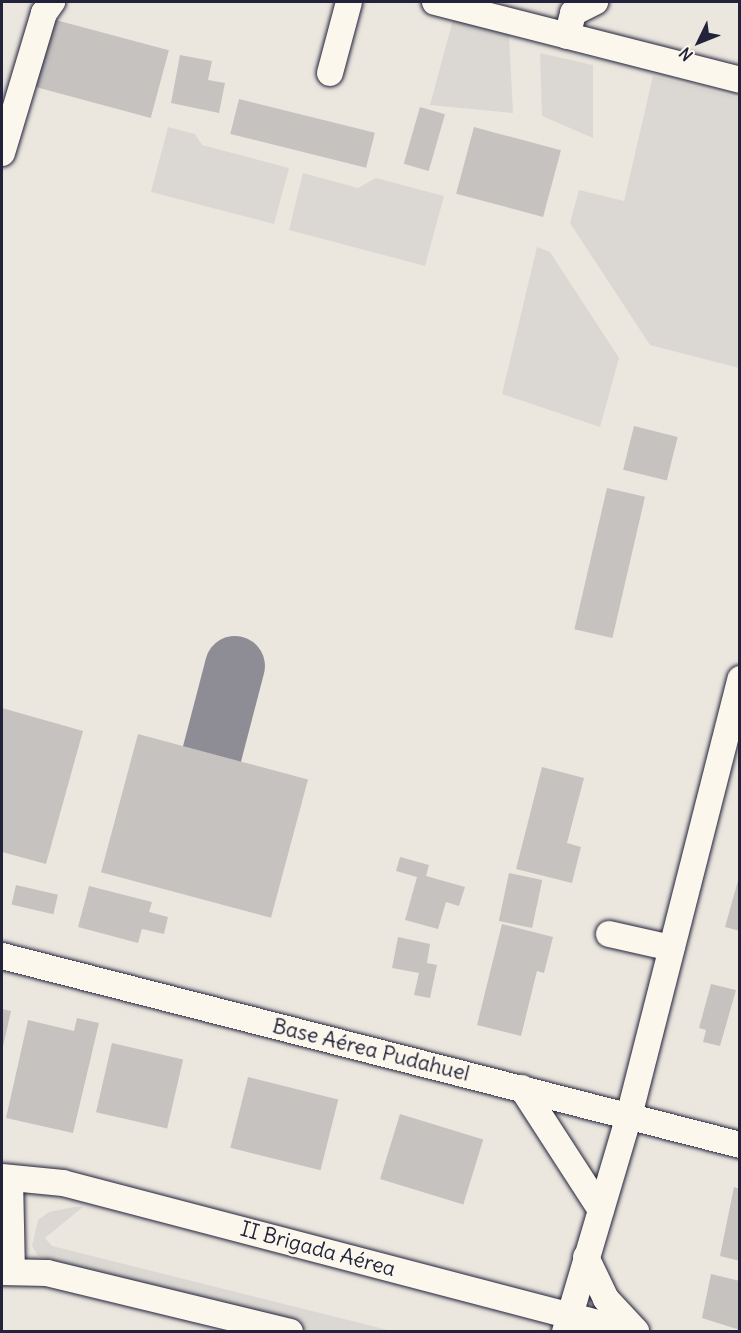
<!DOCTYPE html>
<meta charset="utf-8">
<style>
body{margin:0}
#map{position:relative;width:741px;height:1333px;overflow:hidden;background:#fbf7ec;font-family:Delius,sans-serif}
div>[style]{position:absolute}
.built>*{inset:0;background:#ebe7df;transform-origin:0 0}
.green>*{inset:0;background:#dbd8d3}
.taxiway>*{height:60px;margin:-30px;padding:0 30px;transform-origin:30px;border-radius:30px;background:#8e8c94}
.building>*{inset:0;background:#c6c2c0;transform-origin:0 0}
.roads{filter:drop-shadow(0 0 2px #22223b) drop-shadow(0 0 2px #22223b)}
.minor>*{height:26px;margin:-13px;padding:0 13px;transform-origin:13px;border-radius:13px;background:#fbf7ec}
span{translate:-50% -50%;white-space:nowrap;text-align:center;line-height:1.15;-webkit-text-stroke:4.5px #fbf7ec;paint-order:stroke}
.street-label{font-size:21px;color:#22223b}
.frame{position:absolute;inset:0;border:3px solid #22223b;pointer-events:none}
.north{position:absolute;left:669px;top:12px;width:60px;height:60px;-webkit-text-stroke:4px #fbf7ec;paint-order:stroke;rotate:227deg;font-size:16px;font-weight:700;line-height:24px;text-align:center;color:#22223b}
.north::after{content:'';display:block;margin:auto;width:21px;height:27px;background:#22223b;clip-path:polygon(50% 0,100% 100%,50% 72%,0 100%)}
</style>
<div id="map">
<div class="built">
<i style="left:2px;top:2px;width:737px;height:1329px"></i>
</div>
<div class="green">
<i style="clip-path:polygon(454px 16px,509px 35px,513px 113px,430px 105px)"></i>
<i style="clip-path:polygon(540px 53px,593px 65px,593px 138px,542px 116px)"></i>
<i style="clip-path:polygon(653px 76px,739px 98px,739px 368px,650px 345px,570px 223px,579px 190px,624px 201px)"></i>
<i style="clip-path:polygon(168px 127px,195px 134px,202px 145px,289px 168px,274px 224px,151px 192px)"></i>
<i style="clip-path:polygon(303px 173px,358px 188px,376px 178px,444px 196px,425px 266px,289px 230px)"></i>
<i style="clip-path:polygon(537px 247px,550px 252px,619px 358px,600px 427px,502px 394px)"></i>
<i style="clip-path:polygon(74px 1207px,83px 1207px,45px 1238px,52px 1246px,392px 1331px,313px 1331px,38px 1256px,32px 1246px,38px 1220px,49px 1212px)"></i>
</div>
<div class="taxiway">
<i style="left:212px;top:754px;width:91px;rotate:-75.4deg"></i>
</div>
<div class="building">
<i style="left:52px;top:19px;width:121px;height:70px;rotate:15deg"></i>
<i style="clip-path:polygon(180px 55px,212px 61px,208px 80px,225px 83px,219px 113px,171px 103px)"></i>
<i style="left:239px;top:99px;width:140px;height:36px;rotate:14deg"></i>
<i style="left:420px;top:107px;width:26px;height:59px;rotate:16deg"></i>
<i style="left:474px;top:127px;width:90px;height:69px;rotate:15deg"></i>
<i style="left:634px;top:426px;width:45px;height:45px;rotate:14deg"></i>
<i style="left:607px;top:488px;width:39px;height:145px;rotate:13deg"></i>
<i style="clip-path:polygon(2px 708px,83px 731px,46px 864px,2px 852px)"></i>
<i style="left:138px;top:734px;width:176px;height:143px;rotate:15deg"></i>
<i style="clip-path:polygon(542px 767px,584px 778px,567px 843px,581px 847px,572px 883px,516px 869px)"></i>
<i style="clip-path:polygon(400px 857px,429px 865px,426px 876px,465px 887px,459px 906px,446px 902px,438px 929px,405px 920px,417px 877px,396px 871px)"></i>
<i style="left:509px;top:873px;width:34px;height:49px;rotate:12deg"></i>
<i style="clip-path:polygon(739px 877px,740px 877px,740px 931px,725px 927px)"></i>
<i style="left:16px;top:885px;width:43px;height:20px;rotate:13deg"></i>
<i style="clip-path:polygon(89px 886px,152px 902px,149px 912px,168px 917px,164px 934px,142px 929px,138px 943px,78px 927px)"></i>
<i style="clip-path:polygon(502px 924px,553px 937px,544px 973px,537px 971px,521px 1036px,477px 1025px)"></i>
<i style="clip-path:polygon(398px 937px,430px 944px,427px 963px,437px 965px,430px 998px,414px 995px,419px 973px,392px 968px)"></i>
<i style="clip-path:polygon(711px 984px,736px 990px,720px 1046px,703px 1042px,706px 1030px,699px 1028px)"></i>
<i style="clip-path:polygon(2px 1009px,11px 1011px,2px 1051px)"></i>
<i style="clip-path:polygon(77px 1018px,99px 1023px,73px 1133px,6px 1118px,28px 1020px,74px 1031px)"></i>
<i style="left:112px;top:1043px;width:73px;height:71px;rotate:13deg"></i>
<i style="left:248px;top:1077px;width:93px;height:73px;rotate:14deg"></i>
<i style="left:400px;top:1114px;width:87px;height:68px;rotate:17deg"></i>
<i style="clip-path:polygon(734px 1187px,740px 1189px,740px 1261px,720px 1256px)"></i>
<i style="clip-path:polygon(711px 1274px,740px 1281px,740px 1330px,702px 1318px)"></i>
</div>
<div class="roads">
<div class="minor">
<i style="left:435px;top:2px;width:315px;rotate:14.3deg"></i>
<i style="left:567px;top:36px;width:24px;rotate:-75deg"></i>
<i style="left:573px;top:13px;width:25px;rotate:-27deg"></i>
<i style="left:330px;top:73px;width:73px;rotate:-75deg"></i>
<i style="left:2px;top:153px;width:146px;rotate:-73.3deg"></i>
<i style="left:44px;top:13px;width:14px;rotate:-54deg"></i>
<i style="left:609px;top:934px;width:64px;rotate:12.7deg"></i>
<i style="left:2px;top:956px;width:762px;rotate:14.36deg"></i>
<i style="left:522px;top:1088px;width:145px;rotate:57.1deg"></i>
<i style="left:2px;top:1177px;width:61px;rotate:5.6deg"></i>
<i style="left:63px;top:1183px;width:588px;rotate:14.67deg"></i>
<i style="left:10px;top:1178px;width:93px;rotate:88.8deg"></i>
<i style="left:586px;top:1257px;width:47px;rotate:64.5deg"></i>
<i style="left:606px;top:1299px;width:44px;rotate:46.8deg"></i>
<i style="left:2px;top:1272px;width:45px;rotate:1.3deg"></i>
<i style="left:47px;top:1273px;width:250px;rotate:13.6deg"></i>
<i style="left:565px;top:1332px;width:225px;rotate:-73.5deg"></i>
<i style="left:629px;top:1116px;width:451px;rotate:-75.7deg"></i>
</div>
</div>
<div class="street-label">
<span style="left:371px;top:1050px;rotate:14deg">Base Aérea Pudahuel</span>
<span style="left:318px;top:1249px;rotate:15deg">II Brigada Aérea</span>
</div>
<div class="frame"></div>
<div class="north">N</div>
</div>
